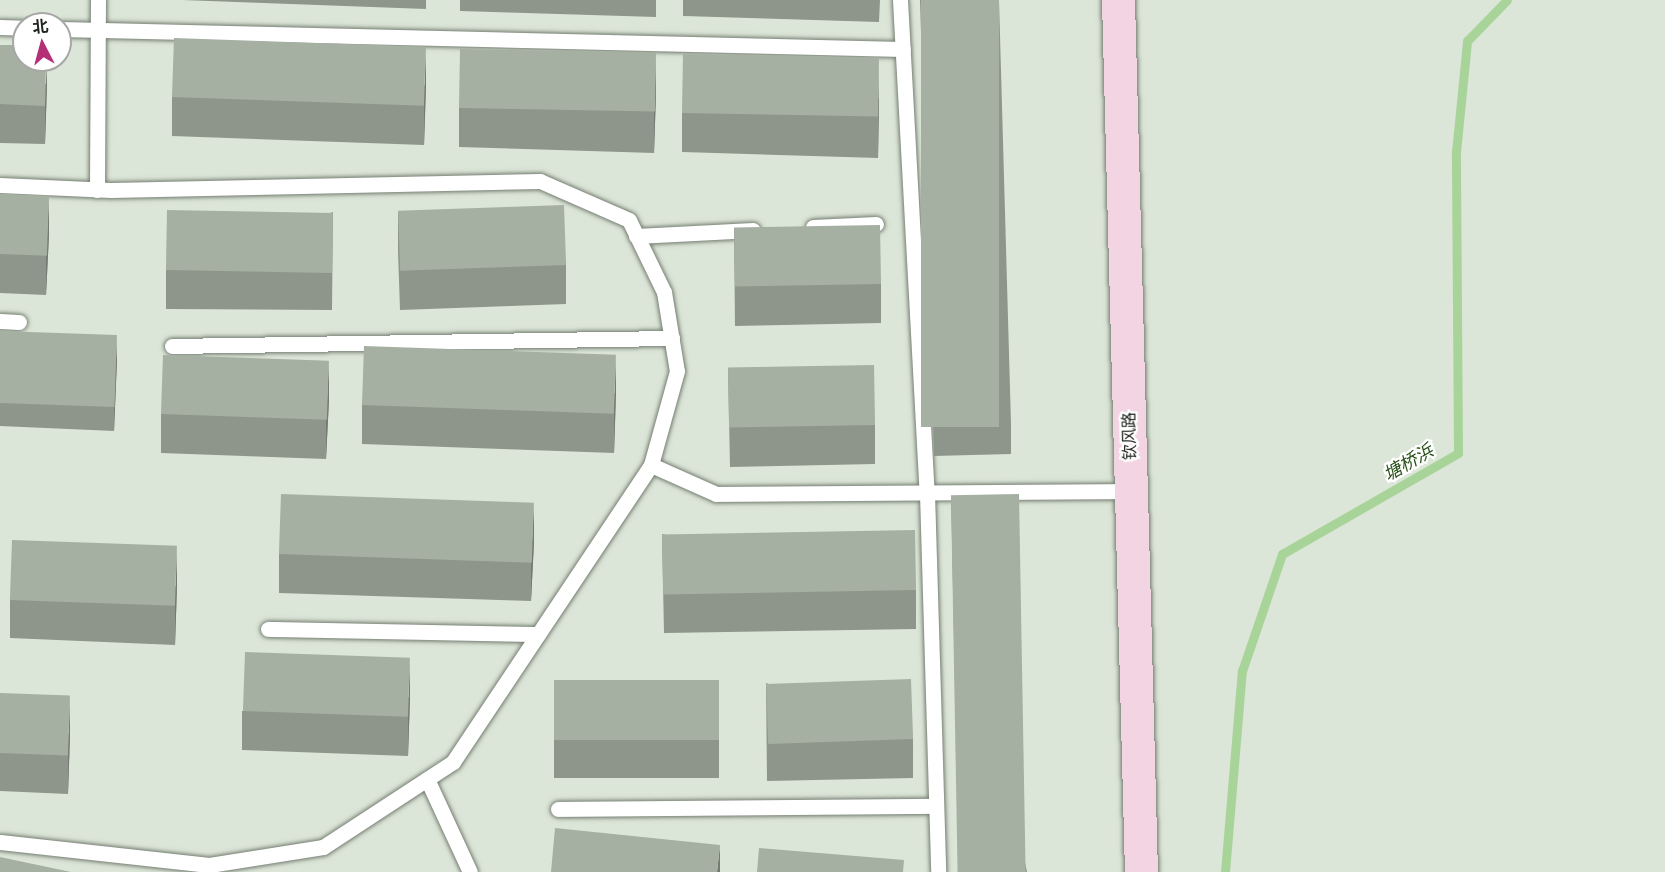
<!DOCTYPE html>
<meta charset="utf-8">
<style>
body{margin:0}
#map{position:relative;width:1665px;height:872px;overflow:hidden;background:#dce6d8;font-family:"Noto Sans","Noto Sans SC",sans-serif}
div>[style]{position:absolute}
.stream>*{height:9px;margin:-4.5px;padding:0 4.5px;transform-origin:4.5px;border-radius:4.5px;background:#a9d499}
.roads{filter:drop-shadow(0 0 2px #757e72) drop-shadow(0 0 2px #757e72)}
.lane>*{height:15px;margin:-7.5px;padding:0 7.5px;transform-origin:7.5px;border-radius:7.5px;background:#fff}
.secondary>*{height:33px;margin:-16.5px;padding:0 16.5px;transform-origin:16.5px;border-radius:16.5px;background:#f3d4e2}
.wall>*{inset:0;background:#8e968b;transform-origin:0 0}
.shaded-wall>*{inset:0;background:#747a71}
.building>*{inset:0;background:#a5afa2;transform-origin:0 0}
span{translate:-50% -50%;white-space:nowrap;text-align:center;line-height:1.15;-webkit-text-stroke:4.5px #fff;paint-order:stroke}
.street-label{font-size:16px;color:#21251f}
.water-label{font-size:18px;color:#285016;font-style:italic}
.north{position:absolute;left:12px;top:12px;width:60px;height:60px;box-sizing:border-box;background:#fff;border:2px solid #a6a8a5;border-radius:50%;rotate:354deg;font-size:16px;font-weight:700;line-height:24px;text-align:center;color:#21251f}
.north::after{content:'';display:block;margin:auto;width:21px;height:27px;background:#b43076;clip-path:polygon(50% 0,100% 100%,50% 72%,0 100%)}
</style>
<div id="map">
<div class="stream">
<i style="left:1225px;top:872px;width:202px;rotate:-85.2deg"></i>
<i style="left:1242px;top:671px;width:124px;rotate:-71.1deg"></i>
<i style="left:1282px;top:554px;width:203px;rotate:-29.8deg"></i>
<i style="left:1458px;top:453px;width:301px;rotate:-90.4deg"></i>
<i style="left:1456px;top:152px;width:112px;rotate:-84.3deg"></i>
<i style="left:1467px;top:41px;width:57px;rotate:-45.7deg"></i>
</div>
<div class="roads">
<div class="lane">
<i style="left:900px;top:0;width:494px;rotate:86.9deg"></i>
<i style="left:927px;top:493px;width:379px;rotate:88.3deg"></i>
<i style="left:0;top:27px;width:24px;rotate:2deg"></i>
<i style="left:60px;top:29px;width:843px;rotate:1.36deg"></i>
<i style="left:0;top:185px;width:111px;rotate:2.6deg"></i>
<i style="left:111px;top:190px;width:429px;rotate:-1.2deg"></i>
<i style="left:540px;top:181px;width:97px;rotate:23.7deg"></i>
<i style="left:629px;top:220px;width:80px;rotate:64.1deg"></i>
<i style="left:664px;top:292px;width:80px;rotate:80.7deg"></i>
<i style="left:677px;top:371px;width:98px;rotate:105.5deg"></i>
<i style="left:651px;top:465px;width:357px;rotate:123.7deg"></i>
<i style="left:453px;top:762px;width:155px;rotate:146.8deg"></i>
<i style="left:323px;top:847px;width:115px;rotate:171deg"></i>
<i style="left:209px;top:865px;width:210px;rotate:-173.7deg"></i>
<i style="left:97px;top:190px;width:190px;rotate:-89.7deg"></i>
<i style="left:813px;top:227px;width:63px;rotate:-2.7deg"></i>
<i style="left:636px;top:236px;width:117px;rotate:-2.9deg"></i>
<i style="left:0;top:321px;width:19px;rotate:3deg"></i>
<i style="left:172px;top:346px;width:500px;rotate:-0.92deg"></i>
<i style="left:651px;top:465px;width:71px;rotate:24deg"></i>
<i style="left:716px;top:494px;width:415px;rotate:-0.4deg"></i>
<i style="left:268px;top:629px;width:270px;rotate:1.1deg"></i>
<i style="left:427px;top:779px;width:102px;rotate:65.2deg"></i>
<i style="left:558px;top:809px;width:378px;rotate:-0.5deg"></i>
</div>
<div class="secondary">
<i style="left:1118px;top:0;width:872px;rotate:88.49deg"></i>
</div>
</div>
<div class="wall">
<i style="clip-path:polygon(182px 0,426px 0,426px 9px)"></i>
<i style="clip-path:polygon(460px 0,656px 0,656px 17px,460px 11px)"></i>
<i style="clip-path:polygon(683px 0,880px 0,879px 22px,683px 16px)"></i>
<i style="clip-path:polygon(920px 0,999px 0,1011px 424px,1011px 454px,934px 456px)"></i>
<i style="clip-path:polygon(0 45px,47px 85px,45px 144px,0 143px)"></i>
<i style="clip-path:polygon(426px 85px,424px 145px,172px 136px,172px 97px)"></i>
<i style="clip-path:polygon(656px 93px,654px 153px,459px 147px,459px 108px)"></i>
<i style="clip-path:polygon(879px 98px,878px 158px,682px 152px,682px 113px)"></i>
<i style="clip-path:polygon(0 194px,49px 235px,46px 295px,0 293px)"></i>
<i style="clip-path:polygon(333px 212px,332px 310px,166px 309px,166px 270px)"></i>
<i style="clip-path:polygon(398px 212px,566px 265px,566px 304px,400px 310px,398px 251px)"></i>
<i style="clip-path:polygon(734px 228px,881px 284px,881px 323px,735px 326px)"></i>
<i style="clip-path:polygon(0 331px,117px 360px,114px 431px,0 426px)"></i>
<i style="clip-path:polygon(728px 369px,875px 425px,875px 464px,730px 467px)"></i>
<i style="clip-path:polygon(616px 393px,614px 453px,362px 444px,362px 405px)"></i>
<i style="clip-path:polygon(329px 400px,326px 459px,161px 453px,161px 414px)"></i>
<i style="clip-path:polygon(951px 495px,1027px 872px,959px 872px)"></i>
<i style="clip-path:polygon(662px 534px,916px 590px,916px 629px,664px 633px)"></i>
<i style="clip-path:polygon(534px 542px,531px 601px,279px 593px,279px 554px)"></i>
<i style="clip-path:polygon(177px 586px,175px 645px,10px 638px,10px 600px)"></i>
<i style="left:554px;top:680px;width:165px;height:98px"></i>
<i style="clip-path:polygon(766px 683px,913px 739px,913px 778px,767px 781px)"></i>
<i style="clip-path:polygon(0 693px,70px 735px,68px 794px,0 791px)"></i>
<i style="clip-path:polygon(410px 697px,408px 756px,242px 750px,242px 711px)"></i>
</div>
<div class="shaded-wall">
<i style="clip-path:polygon(426px 46px,426px 85px,424px 145px,424px 106px)"></i>
<i style="clip-path:polygon(656px 54px,656px 93px,654px 153px,654px 114px)"></i>
<i style="clip-path:polygon(879px 59px,879px 98px,878px 158px,878px 119px)"></i>
<i style="clip-path:polygon(47px 60px,47px 85px,45px 144px,45px 106px)"></i>
<i style="clip-path:polygon(49px 196px,49px 235px,46px 295px,46px 256px)"></i>
<i style="clip-path:polygon(117px 336px,117px 360px,114px 431px,114px 407px)"></i>
<i style="clip-path:polygon(616px 354px,616px 393px,614px 453px,614px 414px)"></i>
<i style="clip-path:polygon(329px 361px,329px 400px,326px 459px,326px 421px)"></i>
<i style="clip-path:polygon(534px 503px,534px 542px,531px 601px,531px 562px)"></i>
<i style="clip-path:polygon(177px 547px,177px 586px,175px 645px,175px 606px)"></i>
<i style="clip-path:polygon(410px 658px,410px 697px,408px 756px,408px 718px)"></i>
<i style="clip-path:polygon(70px 696px,70px 735px,68px 794px,68px 755px)"></i>
<i style="clip-path:polygon(720px 845px,720px 872px,717px 872px)"></i>
</div>
<div class="building">
<i style="left:921px;top:0;width:78px;height:427px"></i>
<i style="left:174px;top:38px;width:252px;height:59px;rotate:2deg"></i>
<i style="clip-path:polygon(0 45px,24px 45px,24px 60px,46px 60px,45px 106px,0 104px)"></i>
<i style="left:460px;top:49px;width:196px;height:59px;rotate:1deg"></i>
<i style="left:683px;top:54px;width:196px;height:59px;rotate:1deg"></i>
<i style="left:0;top:194px;width:49px;height:60px;rotate:2deg"></i>
<i style="left:564px;top:205px;width:60px;height:166px;rotate:88deg"></i>
<i style="left:167px;top:210px;width:166px;height:60px;rotate:1deg"></i>
<i style="left:880px;top:225px;width:59px;height:146px;rotate:89deg"></i>
<i style="left:0;top:331px;width:117px;height:72px;rotate:2deg"></i>
<i style="left:364px;top:346px;width:252px;height:59px;rotate:2deg"></i>
<i style="left:163px;top:355px;width:166px;height:59px;rotate:2deg"></i>
<i style="left:874px;top:365px;width:60px;height:146px;rotate:89deg"></i>
<i style="left:281px;top:494px;width:253px;height:60px;rotate:2deg"></i>
<i style="left:1019px;top:494px;width:378px;height:68px;rotate:89deg"></i>
<i style="left:915px;top:530px;width:60px;height:253px;rotate:89deg"></i>
<i style="left:12px;top:540px;width:165px;height:60px;rotate:2deg"></i>
<i style="left:245px;top:652px;width:165px;height:59px;rotate:2deg"></i>
<i style="left:911px;top:679px;width:60px;height:145px;rotate:88deg"></i>
<i style="left:554px;top:680px;width:165px;height:60px"></i>
<i style="left:0;top:693px;width:70px;height:60px;rotate:2deg"></i>
<i style="clip-path:polygon(555px 828px,720px 845px,717px 872px,551px 872px)"></i>
<i style="clip-path:polygon(759px 848px,904px 860px,903px 872px,757px 872px)"></i>
<i style="clip-path:polygon(0 857px,71px 872px,0 872px)"></i>
</div>
<div class="street-label">
<span style="left:1129px;top:436px;rotate:-91deg">钦风路</span>
</div>
<div class="water-label">
<span style="left:1408px;top:462px;rotate:-30deg">塘桥浜</span>
</div>
<div class="north">北</div>
</div>
